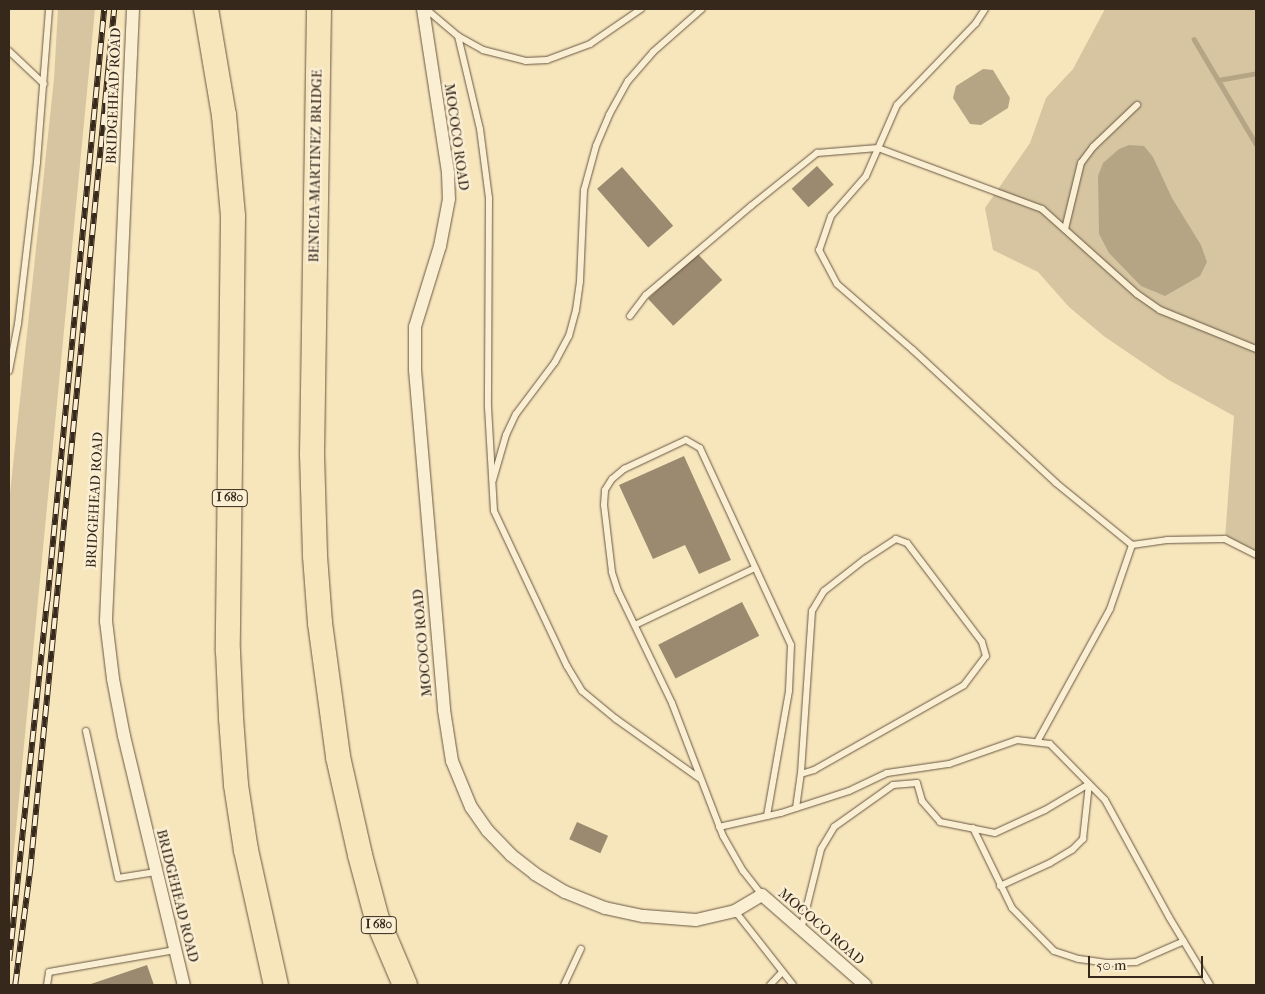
<!DOCTYPE html>
<style>
body{margin:0}
#map{position:relative;width:1265px;height:994px;overflow:hidden;background:#f7e5bb;font-family:"IM FELL French Canon",serif}
div>[style]{position:absolute}
.green>*{inset:0;background:#d6c5a0}
.water>*{inset:0;background:#b6a585}
.stream>*{height:4.5px;margin:-2.25px;padding:0 2.25px;transform-origin:2.25px;border-radius:2.25px;background:#b6a585}
.building>*{inset:0;background:#9b8a6f;transform-origin:0 0}
.roads{filter:drop-shadow(0 0 1px #675744) drop-shadow(0 0 1px #675744)}
.lane>*{height:6px;margin:-3px;padding:0 3px;transform-origin:3px;border-radius:3px;background:#faeed3}
.street>*{height:12px;margin:-6px;padding:0 6px;transform-origin:6px;border-radius:6px;background:#faeed3}
.highway>*{height:24px;margin:-12px;padding:0 12px;transform-origin:12px;border-radius:12px;background:#f7e5bb}
.rail>*{height:5.5px;margin-top:-2.75px;transform-origin:0;background:repeating-linear-gradient(90deg,#faeed3 0 11px,#37281c 0 22px);box-sizing:border-box;border-block:1px solid #37281c}
span{translate:-50% -50%;white-space:nowrap;text-align:center;line-height:1.15;-webkit-text-stroke:5px #faeed3;paint-order:stroke}
.shield-label span{padding:1px 4px;background:#faeed3;border:1px solid;border-radius:4px;-webkit-text-stroke-width:0}
.shield-label{font-size:12px;color:#37281c;font-weight:700}
.street-label{font-size:14px;color:#37281c}
.frame{position:absolute;inset:0;border:10px solid #37281c;pointer-events:none}
.scale{position:absolute;left:1088px;top:956px;width:115px;height:22px;box-sizing:border-box;border:2px solid #37281c;border-top:0;padding-left:6px;font-size:15px;line-height:18px;white-space:nowrap;color:#37281c;-webkit-text-stroke:4px #faeed3;paint-order:stroke}
</style>
<div id="map">
<div class="green">
<i style="clip-path:polygon(58px 9px,95px 9px,9px 901px,9px 503px,54px 79px)"></i>
<i style="clip-path:polygon(1105px 9px,1256px 9px,1256px 555px,1225px 539px,1234px 416px,1167px 379px,1105px 337px,1069px 307px,1038px 272px,993px 250px,985px 208px,1030px 143px,1046px 98px,1073px 69px)"></i>
</div>
<div class="water">
<i style="clip-path:polygon(983px 69px,993px 70px,1010px 98px,1008px 108px,981px 125px,970px 124px,953px 98px,956px 86px)"></i>
<i style="clip-path:polygon(1129px 145px,1144px 146px,1153px 157px,1172px 198px,1201px 245px,1207px 262px,1200px 276px,1165px 296px,1141px 286px,1109px 253px,1099px 234px,1098px 176px,1103px 163px,1119px 149px)"></i>
</div>
<div class="stream">
<i style="left:1194px;top:39px;width:122px;rotate:59.4deg"></i>
<i style="left:1218px;top:80px;width:39px;rotate:-10deg"></i>
</div>
<div class="building">
<i style="left:817px;top:166px;width:25px;height:34px;rotate:48deg"></i>
<i style="left:622px;top:167px;width:78px;height:33px;rotate:49deg"></i>
<i style="left:697px;top:253px;width:37px;height:67px;rotate:47deg"></i>
<i style="clip-path:polygon(684px 456px,731px 560px,699px 574px,685px 545px,653px 559px,619px 485px)"></i>
<i style="left:742px;top:602px;width:38px;height:94px;rotate:63deg"></i>
<i style="left:577px;top:822px;width:34px;height:19px;rotate:24deg"></i>
<i style="clip-path:polygon(147px 965px,154px 985px,88px 985px)"></i>
</div>
<div class="roads">
<div class="lane">
<i style="left:426px;top:9px;width:42px;rotate:40.2deg"></i>
<i style="left:458px;top:36px;width:29px;rotate:29deg"></i>
<i style="left:483px;top:50px;width:44px;rotate:14.3deg"></i>
<i style="left:526px;top:61px;width:21px;rotate:-3deg"></i>
<i style="left:547px;top:60px;width:46px;rotate:-20.4deg"></i>
<i style="left:590px;top:44px;width:62px;rotate:-34.5deg"></i>
<i style="left:985px;top:9px;width:17px;rotate:123deg"></i>
<i style="left:976px;top:23px;width:114px;rotate:133.9deg"></i>
<i style="left:897px;top:105px;width:77px;rotate:113.6deg"></i>
<i style="left:866px;top:176px;width:53px;rotate:131.2deg"></i>
<i style="left:831px;top:216px;width:36px;rotate:109deg"></i>
<i style="left:819px;top:250px;width:38px;rotate:62deg"></i>
<i style="left:837px;top:284px;width:101px;rotate:41deg"></i>
<i style="left:913px;top:350px;width:195px;rotate:42.9deg"></i>
<i style="left:1056px;top:483px;width:98px;rotate:39.2deg"></i>
<i style="left:1132px;top:545px;width:35px;rotate:-8deg"></i>
<i style="left:1167px;top:540px;width:58px;rotate:-1deg"></i>
<i style="left:1225px;top:539px;width:35px;rotate:27deg"></i>
<i style="left:458px;top:36px;width:96px;rotate:76.7deg"></i>
<i style="left:480px;top:129px;width:70px;rotate:82.6deg"></i>
<i style="left:489px;top:198px;width:209px;rotate:90.3deg"></i>
<i style="left:488px;top:407px;width:104px;rotate:86.7deg"></i>
<i style="left:494px;top:511px;width:171px;rotate:64.8deg"></i>
<i style="left:567px;top:666px;width:29px;rotate:59deg"></i>
<i style="left:582px;top:691px;width:44px;rotate:39.5deg"></i>
<i style="left:616px;top:719px;width:102px;rotate:35.4deg"></i>
<i style="left:9px;top:51px;width:48px;rotate:43.3deg"></i>
<i style="left:1065px;top:229px;width:68px;rotate:-76.4deg"></i>
<i style="left:1081px;top:163px;width:20px;rotate:-53deg"></i>
<i style="left:1093px;top:147px;width:61px;rotate:-43.7deg"></i>
<i style="left:630px;top:316px;width:26px;rotate:-53deg"></i>
<i style="left:646px;top:295px;width:138px;rotate:-40.3deg"></i>
<i style="left:751px;top:206px;width:85px;rotate:-38.8deg"></i>
<i style="left:817px;top:153px;width:61px;rotate:-4.7deg"></i>
<i style="left:878px;top:148px;width:175px;rotate:20.4deg"></i>
<i style="left:1042px;top:209px;width:127px;rotate:41.8deg"></i>
<i style="left:1137px;top:294px;width:28px;rotate:35deg"></i>
<i style="left:1160px;top:310px;width:104px;rotate:22.1deg"></i>
<i style="left:9px;top:371px;width:48px;rotate:-79.2deg"></i>
<i style="left:18px;top:324px;width:163px;rotate:-83.3deg"></i>
<i style="left:37px;top:162px;width:153px;rotate:-85.5deg"></i>
<i style="left:493px;top:480px;width:47px;rotate:-73.9deg"></i>
<i style="left:506px;top:435px;width:23px;rotate:-65deg"></i>
<i style="left:516px;top:414px;width:65px;rotate:-53.1deg"></i>
<i style="left:555px;top:362px;width:30px;rotate:-62deg"></i>
<i style="left:569px;top:336px;width:27px;rotate:-75deg"></i>
<i style="left:576px;top:310px;width:29px;rotate:-82deg"></i>
<i style="left:580px;top:281px;width:91px;rotate:-87.5deg"></i>
<i style="left:584px;top:190px;width:46px;rotate:-74.7deg"></i>
<i style="left:596px;top:146px;width:34px;rotate:-67deg"></i>
<i style="left:609px;top:115px;width:39px;rotate:-61deg"></i>
<i style="left:628px;top:81px;width:38px;rotate:-49deg"></i>
<i style="left:653px;top:52px;width:65px;rotate:-41.3deg"></i>
<i style="left:635px;top:625px;width:133px;rotate:-25.4deg"></i>
<i style="left:86px;top:731px;width:150px;rotate:77.7deg"></i>
<i style="left:118px;top:878px;width:38px;rotate:-9deg"></i>
<i style="left:1037px;top:742px;width:152px;rotate:-61.2deg"></i>
<i style="left:1110px;top:609px;width:68px;rotate:-71deg"></i>
<i style="left:796px;top:808px;width:34px;rotate:-82deg"></i>
<i style="left:801px;top:774px;width:14px;rotate:-17deg"></i>
<i style="left:814px;top:770px;width:172px;rotate:-29.5deg"></i>
<i style="left:964px;top:685px;width:36px;rotate:-53deg"></i>
<i style="left:986px;top:656px;width:15px;rotate:-106deg"></i>
<i style="left:982px;top:642px;width:124px;rotate:-127.1deg"></i>
<i style="left:907px;top:543px;width:12px;rotate:-160deg"></i>
<i style="left:896px;top:539px;width:37px;rotate:147deg"></i>
<i style="left:865px;top:559px;width:52px;rotate:142deg"></i>
<i style="left:824px;top:591px;width:23px;rotate:121deg"></i>
<i style="left:812px;top:611px;width:163px;rotate:93.9deg"></i>
<i style="left:719px;top:827px;width:64px;rotate:-12.7deg"></i>
<i style="left:781px;top:813px;width:71px;rotate:-17.9deg"></i>
<i style="left:849px;top:791px;width:42px;rotate:-25.3deg"></i>
<i style="left:887px;top:773px;width:63px;rotate:-8.3deg"></i>
<i style="left:949px;top:764px;width:72px;rotate:-19.4deg"></i>
<i style="left:1017px;top:740px;width:33px;rotate:7deg"></i>
<i style="left:1050px;top:744px;width:78px;rotate:45.5deg"></i>
<i style="left:1105px;top:800px;width:133px;rotate:61.3deg"></i>
<i style="left:1169px;top:917px;width:79px;rotate:58.9deg"></i>
<i style="left:973px;top:828px;width:89px;rotate:64deg"></i>
<i style="left:1012px;top:908px;width:60px;rotate:45.7deg"></i>
<i style="left:1054px;top:951px;width:26px;rotate:18deg"></i>
<i style="left:1079px;top:959px;width:28px;rotate:8deg"></i>
<i style="left:1107px;top:963px;width:29px;rotate:-2deg"></i>
<i style="left:1136px;top:962px;width:52px;rotate:-23.6deg"></i>
<i style="left:1000px;top:886px;width:55px;rotate:-24.7deg"></i>
<i style="left:1050px;top:863px;width:26px;rotate:-31deg"></i>
<i style="left:1072px;top:850px;width:16px;rotate:-45deg"></i>
<i style="left:1083px;top:839px;width:55px;rotate:-83.8deg"></i>
<i style="left:762px;top:895px;width:31px;rotate:-128deg"></i>
<i style="left:743px;top:871px;width:40px;rotate:-119.7deg"></i>
<i style="left:723px;top:836px;width:142px;rotate:-111deg"></i>
<i style="left:672px;top:703px;width:124px;rotate:-115.7deg"></i>
<i style="left:618px;top:591px;width:20px;rotate:-108deg"></i>
<i style="left:612px;top:572px;width:67px;rotate:-96.8deg"></i>
<i style="left:604px;top:505px;width:15px;rotate:-86deg"></i>
<i style="left:605px;top:490px;width:13px;rotate:-58deg"></i>
<i style="left:612px;top:479px;width:16px;rotate:-40deg"></i>
<i style="left:624px;top:469px;width:68px;rotate:-25.1deg"></i>
<i style="left:686px;top:440px;width:16px;rotate:30deg"></i>
<i style="left:700px;top:448px;width:217px;rotate:65.2deg"></i>
<i style="left:791px;top:645px;width:46px;rotate:92.5deg"></i>
<i style="left:789px;top:691px;width:127px;rotate:100deg"></i>
<i style="left:735px;top:911px;width:94px;rotate:51.9deg"></i>
<i style="left:801px;top:930px;width:83px;rotate:-76.1deg"></i>
<i style="left:821px;top:849px;width:26px;rotate:-59deg"></i>
<i style="left:834px;top:827px;width:72px;rotate:-35.4deg"></i>
<i style="left:893px;top:785px;width:24px;rotate:-5deg"></i>
<i style="left:917px;top:783px;width:19px;rotate:74deg"></i>
<i style="left:922px;top:801px;width:28px;rotate:49deg"></i>
<i style="left:940px;top:822px;width:56px;rotate:11.3deg"></i>
<i style="left:995px;top:833px;width:55px;rotate:-24.7deg"></i>
<i style="left:1045px;top:810px;width:51px;rotate:-30.6deg"></i>
<i style="left:47px;top:985px;width:13px;rotate:-81deg"></i>
<i style="left:49px;top:972px;width:128px;rotate:-9.9deg"></i>
<i style="left:564px;top:985px;width:40px;rotate:-65deg"></i>
<i style="left:770px;top:985px;width:18px;rotate:-47deg"></i>
</div>
<div class="street">
<i style="left:133px;top:9px;width:613px;rotate:92.53deg"></i>
<i style="left:106px;top:621px;width:58px;rotate:83.1deg"></i>
<i style="left:113px;top:679px;width:58px;rotate:79.1deg"></i>
<i style="left:124px;top:736px;width:256px;rotate:76.5deg"></i>
<i style="left:423px;top:9px;width:166px;rotate:81.3deg"></i>
<i style="left:448px;top:173px;width:26px;rotate:88deg"></i>
<i style="left:449px;top:199px;width:48px;rotate:100.8deg"></i>
<i style="left:440px;top:246px;width:85px;rotate:107.2deg"></i>
<i style="left:415px;top:327px;width:43px;rotate:90deg"></i>
<i style="left:415px;top:370px;width:341px;rotate:85.1deg"></i>
<i style="left:444px;top:710px;width:52px;rotate:81.1deg"></i>
<i style="left:452px;top:761px;width:50px;rotate:67.6deg"></i>
<i style="left:471px;top:807px;width:29px;rotate:55deg"></i>
<i style="left:488px;top:831px;width:33px;rotate:46deg"></i>
<i style="left:511px;top:855px;width:31px;rotate:38deg"></i>
<i style="left:535px;top:874px;width:35px;rotate:31deg"></i>
<i style="left:565px;top:892px;width:43px;rotate:21.8deg"></i>
<i style="left:605px;top:908px;width:40px;rotate:12deg"></i>
<i style="left:644px;top:916px;width:52px;rotate:4.4deg"></i>
<i style="left:696px;top:920px;width:40px;rotate:-13deg"></i>
<i style="left:735px;top:911px;width:31px;rotate:-31deg"></i>
<i style="left:762px;top:895px;width:137px;rotate:41.1deg"></i>
</div>
<div class="highway">
<i style="left:206px;top:9px;width:108px;rotate:80.4deg"></i>
<i style="left:224px;top:115px;width:101px;rotate:84.9deg"></i>
<i style="left:233px;top:216px;width:435px;rotate:90.7deg"></i>
<i style="left:228px;top:651px;width:67px;rotate:87.4deg"></i>
<i style="left:231px;top:718px;width:67px;rotate:85.7deg"></i>
<i style="left:236px;top:785px;width:66px;rotate:81.3deg"></i>
<i style="left:246px;top:850px;width:138px;rotate:77.5deg"></i>
<i style="left:319px;top:9px;width:445px;rotate:90.9deg"></i>
<i style="left:312px;top:454px;width:102px;rotate:88.3deg"></i>
<i style="left:315px;top:556px;width:67px;rotate:85.7deg"></i>
<i style="left:320px;top:623px;width:135px;rotate:82.3deg"></i>
<i style="left:338px;top:757px;width:100px;rotate:77.3deg"></i>
<i style="left:360px;top:855px;width:66px;rotate:75.1deg"></i>
<i style="left:377px;top:919px;width:72px;rotate:67deg"></i>
</div>
</div>
<div class="rail">
<i style="left:9px;top:961px;width:361px;rotate:-84deg"></i>
<i style="left:47px;top:602px;width:596px;rotate:-84.51deg"></i>
<i style="left:15px;top:985px;width:116px;rotate:-82.6deg"></i>
<i style="left:30px;top:870px;width:865px;rotate:-84.43deg"></i>
</div>
<div class="shield-label">
<span style="left:230px;top:498px">I 680</span>
<span style="left:379px;top:925px">I 680</span>
</div>
<div class="street-label">
<span style="left:114px;top:96px;rotate:-88deg">BRIDGEHEAD ROAD</span>
<span style="left:456px;top:137px;rotate:82deg">MOCOCO ROAD</span>
<span style="left:316px;top:166px;rotate:-89deg">BENICIA-MARTINEZ BRIDGE</span>
<span style="left:95px;top:500px;rotate:-87deg">BRIDGEHEAD ROAD</span>
<span style="left:423px;top:643px;rotate:-95deg">MOCOCO ROAD</span>
<span style="left:177px;top:896px;rotate:76deg">BRIDGEHEAD ROAD</span>
<span style="left:821px;top:927px;rotate:41deg">MOCOCO ROAD</span>
</div>
<div class="frame"></div>
<div class="scale">50 m</div>
</div>
